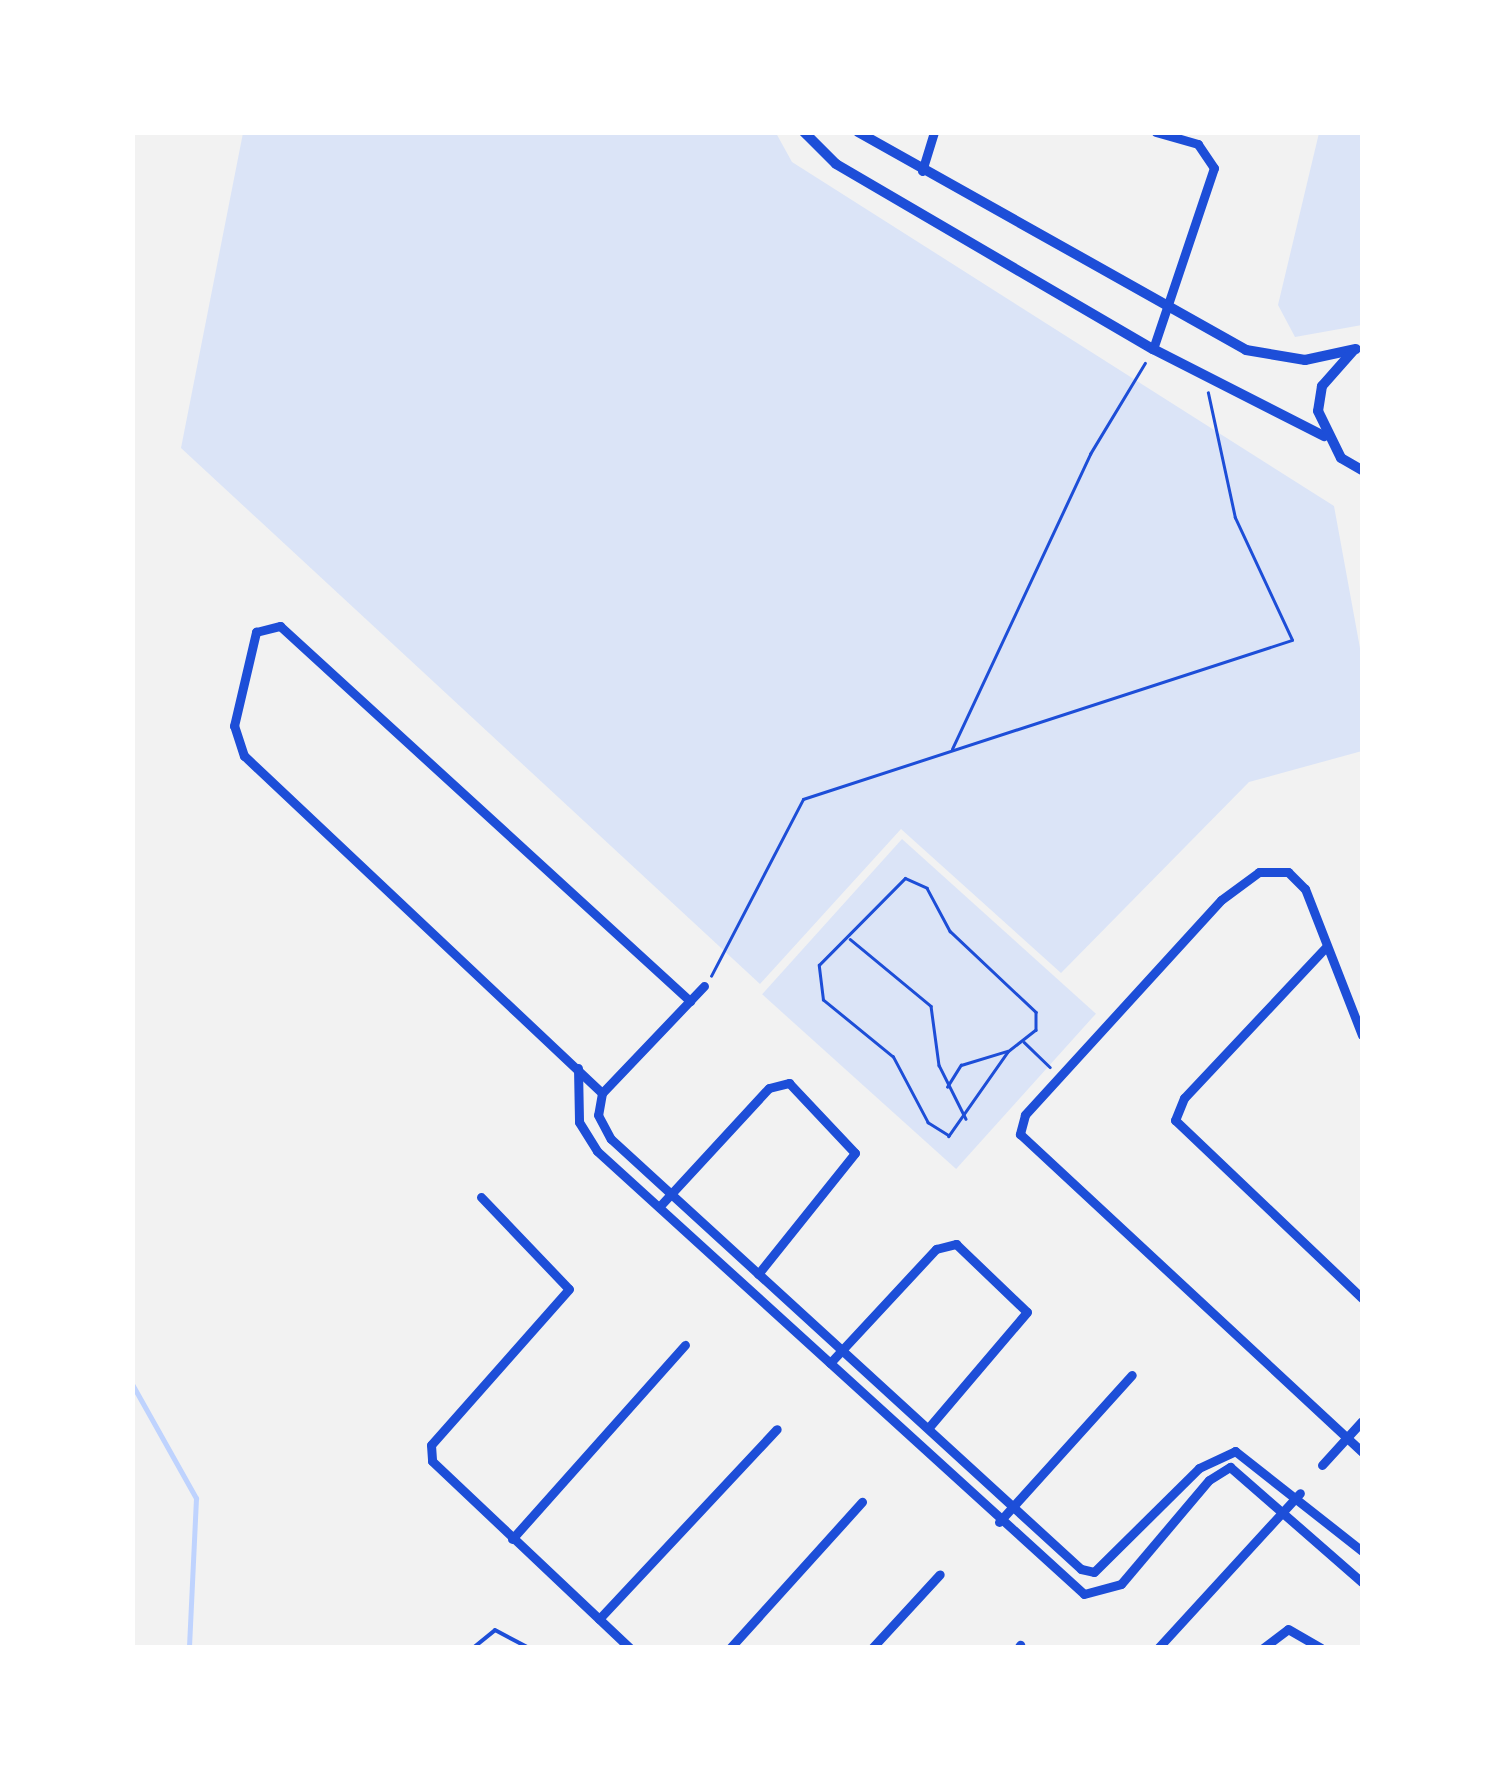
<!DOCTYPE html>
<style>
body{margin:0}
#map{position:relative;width:1495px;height:1780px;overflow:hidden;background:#f2f2f2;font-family:"Space Grotesk",sans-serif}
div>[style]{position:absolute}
.green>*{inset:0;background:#dbe4f7;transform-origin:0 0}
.stream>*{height:5px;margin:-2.5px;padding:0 2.5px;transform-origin:2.5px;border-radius:2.5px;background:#bfd3fe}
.path>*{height:2.5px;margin:-1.25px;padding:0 1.25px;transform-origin:1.25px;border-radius:1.25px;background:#1d4ed8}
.service>*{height:4px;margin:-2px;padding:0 2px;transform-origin:2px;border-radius:2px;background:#1d4ed8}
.minor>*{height:9px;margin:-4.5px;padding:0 4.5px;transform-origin:4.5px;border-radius:4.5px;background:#1d4ed8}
.tertiary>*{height:10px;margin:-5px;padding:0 5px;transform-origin:5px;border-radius:5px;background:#1d4ed8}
span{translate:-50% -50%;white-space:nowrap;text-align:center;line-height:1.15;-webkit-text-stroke:8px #fff;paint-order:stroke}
.frame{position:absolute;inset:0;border:135px solid #fff;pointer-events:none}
</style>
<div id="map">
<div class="green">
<i style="clip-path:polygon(243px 133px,776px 133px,792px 162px,1334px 506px,1362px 659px,1362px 751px,1249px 782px,1061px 973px,901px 829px,760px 984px,181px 448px)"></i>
<i style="clip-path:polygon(1319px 133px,1362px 133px,1362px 325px,1295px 337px,1278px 305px)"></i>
<i style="left:902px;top:839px;width:261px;height:209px;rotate:42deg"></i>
</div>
<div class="stream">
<i style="left:132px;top:1384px;width:131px;rotate:60.7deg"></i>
<i style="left:196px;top:1498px;width:150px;rotate:92.7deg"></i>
</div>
<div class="path">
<i style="left:952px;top:749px;width:326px;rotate:-64.9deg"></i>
<i style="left:1090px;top:454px;width:106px;rotate:-58.9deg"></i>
<i style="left:905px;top:878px;width:24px;rotate:24deg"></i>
<i style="left:927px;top:888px;width:49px;rotate:61.9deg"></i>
<i style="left:950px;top:931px;width:118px;rotate:43.3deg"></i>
<i style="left:1036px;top:1012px;width:18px;rotate:90deg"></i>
<i style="left:1036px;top:1030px;width:36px;rotate:142deg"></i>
<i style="left:1008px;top:1052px;width:103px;rotate:125.1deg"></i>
<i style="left:949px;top:1136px;width:25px;rotate:-148deg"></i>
<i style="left:928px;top:1123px;width:75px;rotate:-117.9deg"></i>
<i style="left:893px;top:1057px;width:90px;rotate:-140.8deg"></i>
<i style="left:823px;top:1000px;width:35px;rotate:-97deg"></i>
<i style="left:819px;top:965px;width:122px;rotate:-45.3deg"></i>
<i style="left:850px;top:939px;width:105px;rotate:39.6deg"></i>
<i style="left:931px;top:1006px;width:60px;rotate:82.3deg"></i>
<i style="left:939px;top:1065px;width:60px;rotate:63.4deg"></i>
<i style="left:711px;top:976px;width:199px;rotate:-62.5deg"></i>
<i style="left:803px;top:799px;width:514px;rotate:-18.01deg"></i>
<i style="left:1292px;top:640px;width:135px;rotate:-115deg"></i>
<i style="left:1235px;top:518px;width:128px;rotate:-102.2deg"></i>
<i style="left:1024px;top:1042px;width:36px;rotate:44deg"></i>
<i style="left:947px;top:1087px;width:26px;rotate:-58deg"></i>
<i style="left:961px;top:1065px;width:48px;rotate:-16.9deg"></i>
</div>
<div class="service">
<i style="left:473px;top:1648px;width:28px;rotate:-39deg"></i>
<i style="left:495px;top:1630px;width:38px;rotate:28deg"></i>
</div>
<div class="minor">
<i style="left:922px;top:171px;width:41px;rotate:-72.9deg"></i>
<i style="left:1153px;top:349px;width:191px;rotate:-71.4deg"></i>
<i style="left:1214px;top:168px;width:29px;rotate:-124deg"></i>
<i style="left:1198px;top:144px;width:44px;rotate:-164.1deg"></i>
<i style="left:1325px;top:948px;width:206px;rotate:133.2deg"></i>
<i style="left:1184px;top:1098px;width:24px;rotate:112deg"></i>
<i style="left:1175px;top:1120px;width:258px;rotate:43.6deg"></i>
<i style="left:704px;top:986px;width:148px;rotate:133.6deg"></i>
<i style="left:602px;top:1093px;width:22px;rotate:100deg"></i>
<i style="left:598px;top:1115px;width:27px;rotate:62deg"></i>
<i style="left:611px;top:1139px;width:637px;rotate:42.46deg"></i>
<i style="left:1081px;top:1569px;width:13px;rotate:13deg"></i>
<i style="left:1362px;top:1035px;width:157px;rotate:-111.3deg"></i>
<i style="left:1305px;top:889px;width:24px;rotate:-135deg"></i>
<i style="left:1288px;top:872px;width:29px;rotate:180deg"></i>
<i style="left:1259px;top:872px;width:47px;rotate:143.6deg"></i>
<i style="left:1221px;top:900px;width:291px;rotate:132.4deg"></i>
<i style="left:1025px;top:1115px;width:20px;rotate:105deg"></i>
<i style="left:1020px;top:1134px;width:467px;rotate:42.9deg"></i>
<i style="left:578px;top:1068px;width:54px;rotate:88.9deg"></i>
<i style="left:579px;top:1122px;width:34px;rotate:58deg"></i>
<i style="left:597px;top:1151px;width:658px;rotate:42.29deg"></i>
<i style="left:1084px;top:1594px;width:38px;rotate:-15deg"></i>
<i style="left:1121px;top:1584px;width:136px;rotate:-49.8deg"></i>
<i style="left:1209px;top:1480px;width:25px;rotate:-32deg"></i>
<i style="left:1230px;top:1467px;width:175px;rotate:41.1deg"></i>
<i style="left:602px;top:1093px;width:492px;rotate:-136.7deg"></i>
<i style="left:244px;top:756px;width:32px;rotate:-108deg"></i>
<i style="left:234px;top:726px;width:97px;rotate:-76.8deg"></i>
<i style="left:256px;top:632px;width:25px;rotate:-14deg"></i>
<i style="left:280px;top:626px;width:556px;rotate:42.45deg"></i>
<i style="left:481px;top:1197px;width:127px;rotate:46.3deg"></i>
<i style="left:569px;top:1289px;width:208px;rotate:131.5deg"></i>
<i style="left:431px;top:1445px;width:16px;rotate:86deg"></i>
<i style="left:432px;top:1461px;width:272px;rotate:43.4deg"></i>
<i style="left:659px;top:1207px;width:162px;rotate:-47.3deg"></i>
<i style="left:769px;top:1088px;width:21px;rotate:-14deg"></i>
<i style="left:789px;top:1083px;width:96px;rotate:46.7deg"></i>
<i style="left:855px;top:1153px;width:155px;rotate:128.7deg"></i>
<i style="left:830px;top:1363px;width:156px;rotate:-47.1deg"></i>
<i style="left:936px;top:1249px;width:21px;rotate:-14deg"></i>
<i style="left:956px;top:1244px;width:98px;rotate:43.8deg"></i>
<i style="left:1027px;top:1312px;width:151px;rotate:130.4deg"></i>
<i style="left:1322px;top:1465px;width:59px;rotate:-47.7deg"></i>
<i style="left:999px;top:1522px;width:198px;rotate:-47.9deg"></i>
<i style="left:512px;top:1539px;width:260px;rotate:-48.3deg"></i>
<i style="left:1094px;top:1572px;width:148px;rotate:-44.7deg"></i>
<i style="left:1199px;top:1468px;width:40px;rotate:-25deg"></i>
<i style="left:1235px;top:1451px;width:162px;rotate:38.2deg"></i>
<i style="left:599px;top:1619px;width:260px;rotate:-46.9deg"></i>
<i style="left:730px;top:1648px;width:197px;rotate:-47.9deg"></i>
<i style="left:872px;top:1648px;width:100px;rotate:-47.4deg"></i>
<i style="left:1018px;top:1648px;width:4px;rotate:-56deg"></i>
<i style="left:1158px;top:1648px;width:210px;rotate:-47.5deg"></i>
<i style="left:1263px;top:1648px;width:31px;rotate:-37deg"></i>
<i style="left:1288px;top:1629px;width:38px;rotate:30deg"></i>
</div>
<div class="tertiary">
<i style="left:804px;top:132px;width:45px;rotate:45deg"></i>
<i style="left:836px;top:164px;width:367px;rotate:30.3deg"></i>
<i style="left:1153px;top:349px;width:192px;rotate:27deg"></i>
<i style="left:858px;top:132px;width:445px;rotate:29.3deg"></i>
<i style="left:1246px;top:350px;width:60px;rotate:9.6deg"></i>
<i style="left:1305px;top:360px;width:52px;rotate:-12.2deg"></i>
<i style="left:1353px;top:351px;width:47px;rotate:131.5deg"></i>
<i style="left:1322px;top:386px;width:25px;rotate:99deg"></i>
<i style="left:1318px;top:411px;width:52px;rotate:63.9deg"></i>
<i style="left:1341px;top:458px;width:24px;rotate:30deg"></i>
</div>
<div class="frame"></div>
</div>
